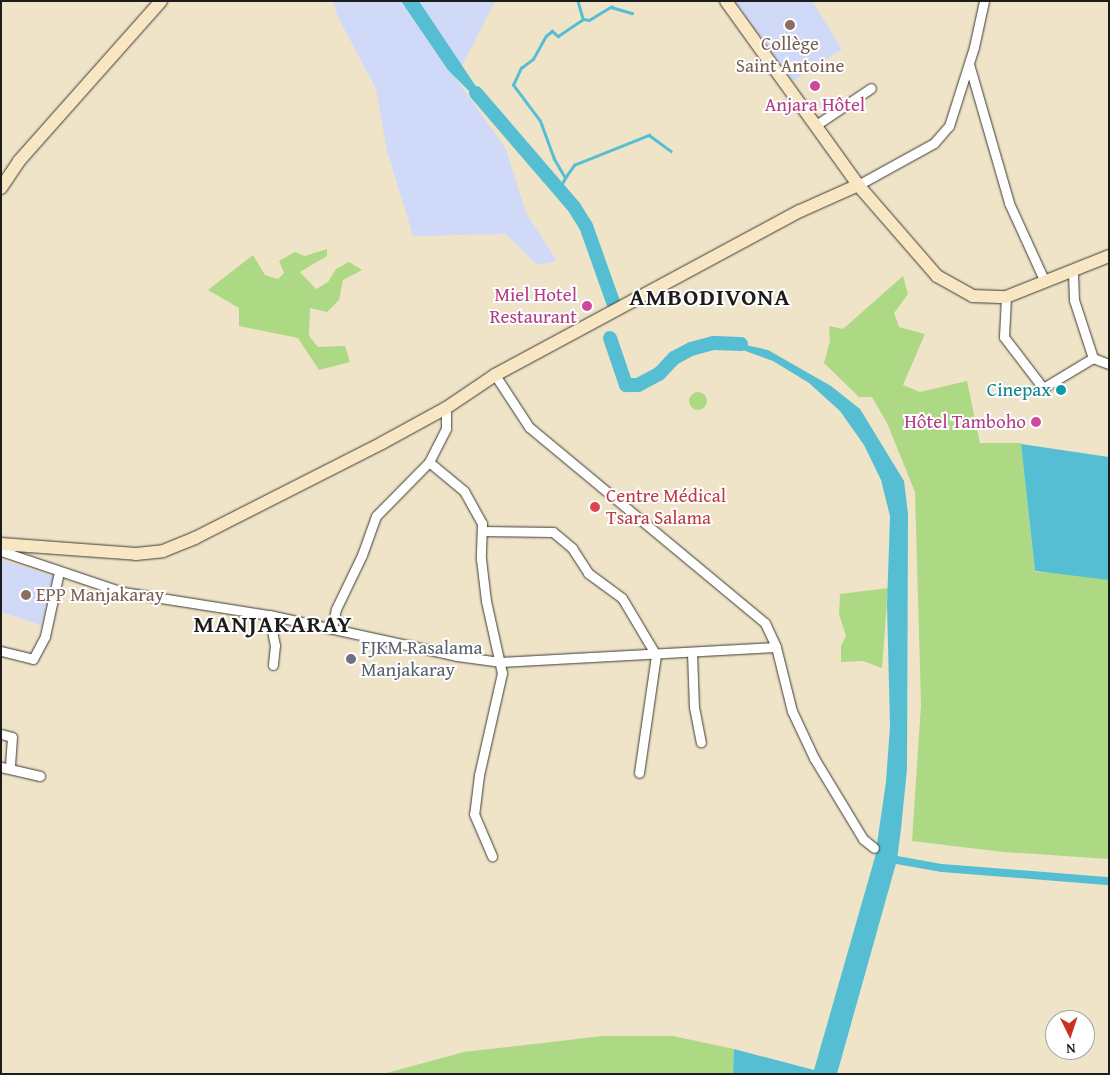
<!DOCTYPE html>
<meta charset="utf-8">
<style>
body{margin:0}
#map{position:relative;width:1110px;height:1075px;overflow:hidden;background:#efe4c7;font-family:"Gentium Book Plus",serif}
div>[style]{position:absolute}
.built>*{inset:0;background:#d1d9f9}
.green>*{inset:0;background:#add985}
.round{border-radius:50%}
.water>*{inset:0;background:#56bed3}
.stream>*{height:2.5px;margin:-1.25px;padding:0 1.25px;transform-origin:1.25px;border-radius:1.25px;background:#56bed3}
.canal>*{height:8px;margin:-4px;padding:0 4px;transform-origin:4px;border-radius:4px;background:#56bed3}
.river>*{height:14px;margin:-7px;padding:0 7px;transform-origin:7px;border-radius:7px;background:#56bed3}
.roads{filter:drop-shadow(0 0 1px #3c3a36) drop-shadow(0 0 1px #3c3a36)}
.minor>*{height:9px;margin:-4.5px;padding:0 4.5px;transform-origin:4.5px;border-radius:4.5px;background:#fff}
.secondary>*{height:12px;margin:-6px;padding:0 6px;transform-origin:6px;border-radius:6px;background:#f9e7c3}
.dots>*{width:14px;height:14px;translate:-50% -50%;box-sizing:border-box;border:2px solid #fff;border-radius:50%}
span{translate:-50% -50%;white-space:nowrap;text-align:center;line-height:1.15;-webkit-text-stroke:4px #fff;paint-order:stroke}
.education-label{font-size:19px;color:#785e54}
.left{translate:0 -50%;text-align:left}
.hotel-label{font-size:19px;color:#b23c85}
.right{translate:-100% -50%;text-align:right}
.culture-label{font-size:19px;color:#0d838f}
.health-label{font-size:19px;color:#be3a42}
.worship-label{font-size:19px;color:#5b616d}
.district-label{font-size:24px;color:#1c1c1c;font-weight:700;letter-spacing:1px}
.frame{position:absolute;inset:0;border:2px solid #1c1c1c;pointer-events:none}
.north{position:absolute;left:1045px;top:1010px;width:50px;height:50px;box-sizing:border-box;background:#fff;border:1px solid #a4a4a4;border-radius:50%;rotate:176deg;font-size:14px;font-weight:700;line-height:20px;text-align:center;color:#1c1c1c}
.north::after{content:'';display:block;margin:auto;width:18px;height:22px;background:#c8321e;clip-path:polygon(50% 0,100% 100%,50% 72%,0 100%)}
</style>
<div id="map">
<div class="built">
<i style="clip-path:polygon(333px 1px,401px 1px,506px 149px,526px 213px,557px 261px,537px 265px,506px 234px,413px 236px,387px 151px,376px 89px,337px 15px)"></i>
<i style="clip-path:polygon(419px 1px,495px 1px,462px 66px)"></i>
<i style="clip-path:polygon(735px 1px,812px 1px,842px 49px,793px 81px)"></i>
<i style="clip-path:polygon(1px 560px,56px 577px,41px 625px,1px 612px)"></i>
</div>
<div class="green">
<i style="clip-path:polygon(327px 249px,327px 256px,300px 272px,316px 289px,328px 282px,336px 269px,349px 262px,362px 270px,343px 280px,339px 300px,327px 312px,310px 308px,309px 336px,318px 347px,345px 346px,350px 362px,319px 370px,298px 338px,239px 326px,239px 308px,208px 290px,253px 255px,265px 275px,278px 279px,284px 273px,279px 261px,295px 252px,305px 256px)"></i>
<i style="clip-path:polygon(903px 276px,908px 294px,894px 313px,899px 327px,925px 334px,903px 385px,920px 392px,967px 381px,980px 443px,1021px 443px,1035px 572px,1102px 576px,1109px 580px,1109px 859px,1003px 852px,912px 841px,921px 705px,915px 492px,887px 423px,872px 397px,859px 397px,824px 363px,830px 341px,829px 326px,843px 329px)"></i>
<i class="round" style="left:689px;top:392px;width:18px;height:18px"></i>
<i style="clip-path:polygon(888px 588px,882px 668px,863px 661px,841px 662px,841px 646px,846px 636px,839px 614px,840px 594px)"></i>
<i style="clip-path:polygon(603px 1036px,673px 1036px,734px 1049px,733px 1074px,383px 1074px,464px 1052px)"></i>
</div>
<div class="water">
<i style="clip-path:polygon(401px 1px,419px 1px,479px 91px,474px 96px,448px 70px)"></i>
<i style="clip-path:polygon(741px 344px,768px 350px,831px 386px,860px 409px,904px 481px,908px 514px,907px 769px,901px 829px,897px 860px,837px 1074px,733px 1074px,734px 1049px,814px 1070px,875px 857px,886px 782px,890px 726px,887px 605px,890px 516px,881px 480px,864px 445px,840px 411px,809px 383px,773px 361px,740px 349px)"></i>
<i style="clip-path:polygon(1021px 444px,1109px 457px,1109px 580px,1035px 571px)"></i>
</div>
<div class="stream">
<i style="left:578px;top:1px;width:18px;rotate:74deg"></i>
<i style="left:565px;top:178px;width:16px;rotate:-55deg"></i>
<i style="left:574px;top:165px;width:81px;rotate:-21.8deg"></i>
<i style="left:649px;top:135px;width:27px;rotate:36deg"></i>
<i style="left:559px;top:189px;width:13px;rotate:-61deg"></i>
<i style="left:565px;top:178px;width:22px;rotate:-120deg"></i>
<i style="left:554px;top:159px;width:40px;rotate:-110.2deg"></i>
<i style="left:540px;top:121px;width:45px;rotate:-126.9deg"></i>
<i style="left:513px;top:85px;width:19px;rotate:-65deg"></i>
<i style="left:521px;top:68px;width:15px;rotate:-37deg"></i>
<i style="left:533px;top:59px;width:26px;rotate:-61deg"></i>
<i style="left:546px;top:36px;width:8px;rotate:-40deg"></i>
<i style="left:552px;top:31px;width:8px;rotate:40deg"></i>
<i style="left:558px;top:36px;width:30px;rotate:-34deg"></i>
<i style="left:583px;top:19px;width:6px;rotate:9deg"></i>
<i style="left:589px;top:20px;width:26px;rotate:-31deg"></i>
<i style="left:611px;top:7px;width:22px;rotate:16deg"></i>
</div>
<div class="canal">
<i style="left:897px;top:860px;width:46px;rotate:10.1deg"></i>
<i style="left:942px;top:868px;width:168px;rotate:4.5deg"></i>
</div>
<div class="river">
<i style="left:476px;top:93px;width:150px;rotate:49.3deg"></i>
<i style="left:574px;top:207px;width:22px;rotate:58deg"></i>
<i style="left:586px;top:226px;width:81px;rotate:70.4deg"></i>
<i style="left:610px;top:338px;width:50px;rotate:71.2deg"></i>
<i style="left:626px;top:385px;width:12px"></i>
<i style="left:638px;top:385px;width:24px;rotate:-28deg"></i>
<i style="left:659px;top:374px;width:22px;rotate:-47deg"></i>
<i style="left:674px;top:358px;width:19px;rotate:-28deg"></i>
<i style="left:691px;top:349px;width:24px;rotate:-15deg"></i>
<i style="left:714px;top:343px;width:27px;rotate:2deg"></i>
</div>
<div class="roads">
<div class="minor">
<i style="left:969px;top:64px;width:145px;rotate:73.9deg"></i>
<i style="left:1009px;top:203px;width:87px;rotate:65.5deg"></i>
<i style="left:816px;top:125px;width:66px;rotate:-33.9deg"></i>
<i style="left:858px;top:185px;width:87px;rotate:-28.9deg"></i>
<i style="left:934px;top:143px;width:23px;rotate:-49deg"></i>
<i style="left:949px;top:126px;width:83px;rotate:-72.4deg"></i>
<i style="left:974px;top:47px;width:47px;rotate:-77.7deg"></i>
<i style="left:1073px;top:272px;width:28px;rotate:88deg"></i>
<i style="left:1074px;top:300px;width:61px;rotate:71.9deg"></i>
<i style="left:1093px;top:358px;width:17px;rotate:21deg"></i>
<i style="left:1006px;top:297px;width:40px;rotate:92.9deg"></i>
<i style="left:1004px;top:337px;width:64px;rotate:52.6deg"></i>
<i style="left:1043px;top:388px;width:58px;rotate:-31deg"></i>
<i style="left:495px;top:375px;width:62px;rotate:56.8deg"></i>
<i style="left:529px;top:427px;width:307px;rotate:39.7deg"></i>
<i style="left:765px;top:623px;width:26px;rotate:65deg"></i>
<i style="left:776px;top:647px;width:66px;rotate:76deg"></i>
<i style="left:792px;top:711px;width:52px;rotate:64.9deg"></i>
<i style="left:814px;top:758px;width:95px;rotate:58.8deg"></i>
<i style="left:863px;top:839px;width:14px;rotate:39deg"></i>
<i style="left:429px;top:462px;width:45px;rotate:39.6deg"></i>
<i style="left:464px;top:491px;width:37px;rotate:61deg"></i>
<i style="left:482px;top:523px;width:36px;rotate:92deg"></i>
<i style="left:481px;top:559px;width:42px;rotate:83.2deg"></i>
<i style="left:486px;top:601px;width:74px;rotate:77.5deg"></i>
<i style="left:502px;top:673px;width:105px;rotate:102.7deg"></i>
<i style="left:479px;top:775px;width:39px;rotate:97deg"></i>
<i style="left:474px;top:814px;width:46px;rotate:66.8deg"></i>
<i style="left:482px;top:531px;width:71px;rotate:0.8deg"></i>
<i style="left:553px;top:532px;width:25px;rotate:40deg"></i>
<i style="left:572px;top:548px;width:30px;rotate:57deg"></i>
<i style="left:588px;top:573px;width:42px;rotate:36.3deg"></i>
<i style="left:622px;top:598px;width:66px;rotate:59.2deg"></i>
<i style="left:656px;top:655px;width:119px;rotate:98.2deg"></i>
<i style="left:1px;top:551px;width:129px;rotate:18.6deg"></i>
<i style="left:123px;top:592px;width:148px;rotate:9deg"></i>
<i style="left:269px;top:615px;width:192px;rotate:12.3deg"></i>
<i style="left:457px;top:656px;width:43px;rotate:7.9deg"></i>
<i style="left:500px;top:662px;width:276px;rotate:-3.1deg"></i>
<i style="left:269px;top:615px;width:31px;rotate:79deg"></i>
<i style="left:275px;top:645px;width:20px;rotate:96deg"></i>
<i style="left:332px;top:629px;width:20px;rotate:-79deg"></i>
<i style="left:336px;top:609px;width:60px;rotate:-64.3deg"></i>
<i style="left:362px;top:555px;width:41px;rotate:-70.3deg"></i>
<i style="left:376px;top:516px;width:76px;rotate:-45.5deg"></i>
<i style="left:429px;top:462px;width:38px;rotate:-63deg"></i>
<i style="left:446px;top:428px;width:20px;rotate:-90deg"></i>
<i style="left:1px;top:651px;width:33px;rotate:14deg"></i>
<i style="left:33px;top:659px;width:26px;rotate:-62deg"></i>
<i style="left:45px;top:636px;width:66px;rotate:-77.7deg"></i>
<i style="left:692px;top:653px;width:54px;rotate:87.9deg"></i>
<i style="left:694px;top:707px;width:36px;rotate:79deg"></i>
<i style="left:1px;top:734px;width:11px;rotate:15deg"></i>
<i style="left:12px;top:737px;width:31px;rotate:94deg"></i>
<i style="left:1px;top:767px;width:40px;rotate:13deg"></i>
</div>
<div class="secondary">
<i style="left:726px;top:1px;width:226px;rotate:54.3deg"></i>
<i style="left:858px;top:185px;width:121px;rotate:49deg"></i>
<i style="left:937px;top:276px;width:41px;rotate:29.1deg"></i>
<i style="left:973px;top:296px;width:33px;rotate:2deg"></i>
<i style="left:1006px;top:297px;width:111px;rotate:-21.7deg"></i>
<i style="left:1px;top:188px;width:32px;rotate:-56deg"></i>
<i style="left:19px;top:161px;width:214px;rotate:-48.4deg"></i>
<i style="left:1px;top:544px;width:135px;rotate:4.2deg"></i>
<i style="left:136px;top:554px;width:27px;rotate:-6deg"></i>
<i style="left:163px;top:551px;width:35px;rotate:-22deg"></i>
<i style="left:195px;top:538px;width:210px;rotate:-26.9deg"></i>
<i style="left:382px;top:443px;width:73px;rotate:-28.7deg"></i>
<i style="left:446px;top:408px;width:59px;rotate:-34deg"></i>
<i style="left:495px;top:375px;width:346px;rotate:-28.3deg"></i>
<i style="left:800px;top:211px;width:64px;rotate:-24.1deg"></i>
</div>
</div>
<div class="dots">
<i style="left:790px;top:25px;background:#8d6e63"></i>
<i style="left:815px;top:86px;background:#d1479c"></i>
<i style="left:587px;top:306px;background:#d1479c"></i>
<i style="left:1061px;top:390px;background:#0f9aa8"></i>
<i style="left:1036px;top:422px;background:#d1479c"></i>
<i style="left:595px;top:507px;background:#e0444e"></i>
<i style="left:26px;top:595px;background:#8d6e63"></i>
<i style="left:351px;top:659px;background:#6b7280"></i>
</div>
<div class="education-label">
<span style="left:790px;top:55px">Collège<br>Saint Antoine</span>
<span class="left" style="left:36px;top:595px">EPP Manjakaray</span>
</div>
<div class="hotel-label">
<span style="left:815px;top:105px">Anjara Hôtel</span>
<span class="right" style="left:577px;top:306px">Miel Hotel<br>Restaurant</span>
<span class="right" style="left:1026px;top:422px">Hôtel Tamboho</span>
</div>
<div class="culture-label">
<span class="right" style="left:1051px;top:390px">Cinepax</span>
</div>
<div class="health-label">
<span class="left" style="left:606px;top:507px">Centre Médical<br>Tsara Salama</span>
</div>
<div class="worship-label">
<span class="left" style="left:361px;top:659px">FJKM Rasalama<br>Manjakaray</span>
</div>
<div class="district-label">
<span style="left:710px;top:297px">AMBODIVONA</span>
<span style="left:273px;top:624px">MANJAKARAY</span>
</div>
<div class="frame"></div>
<div class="north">N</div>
</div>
